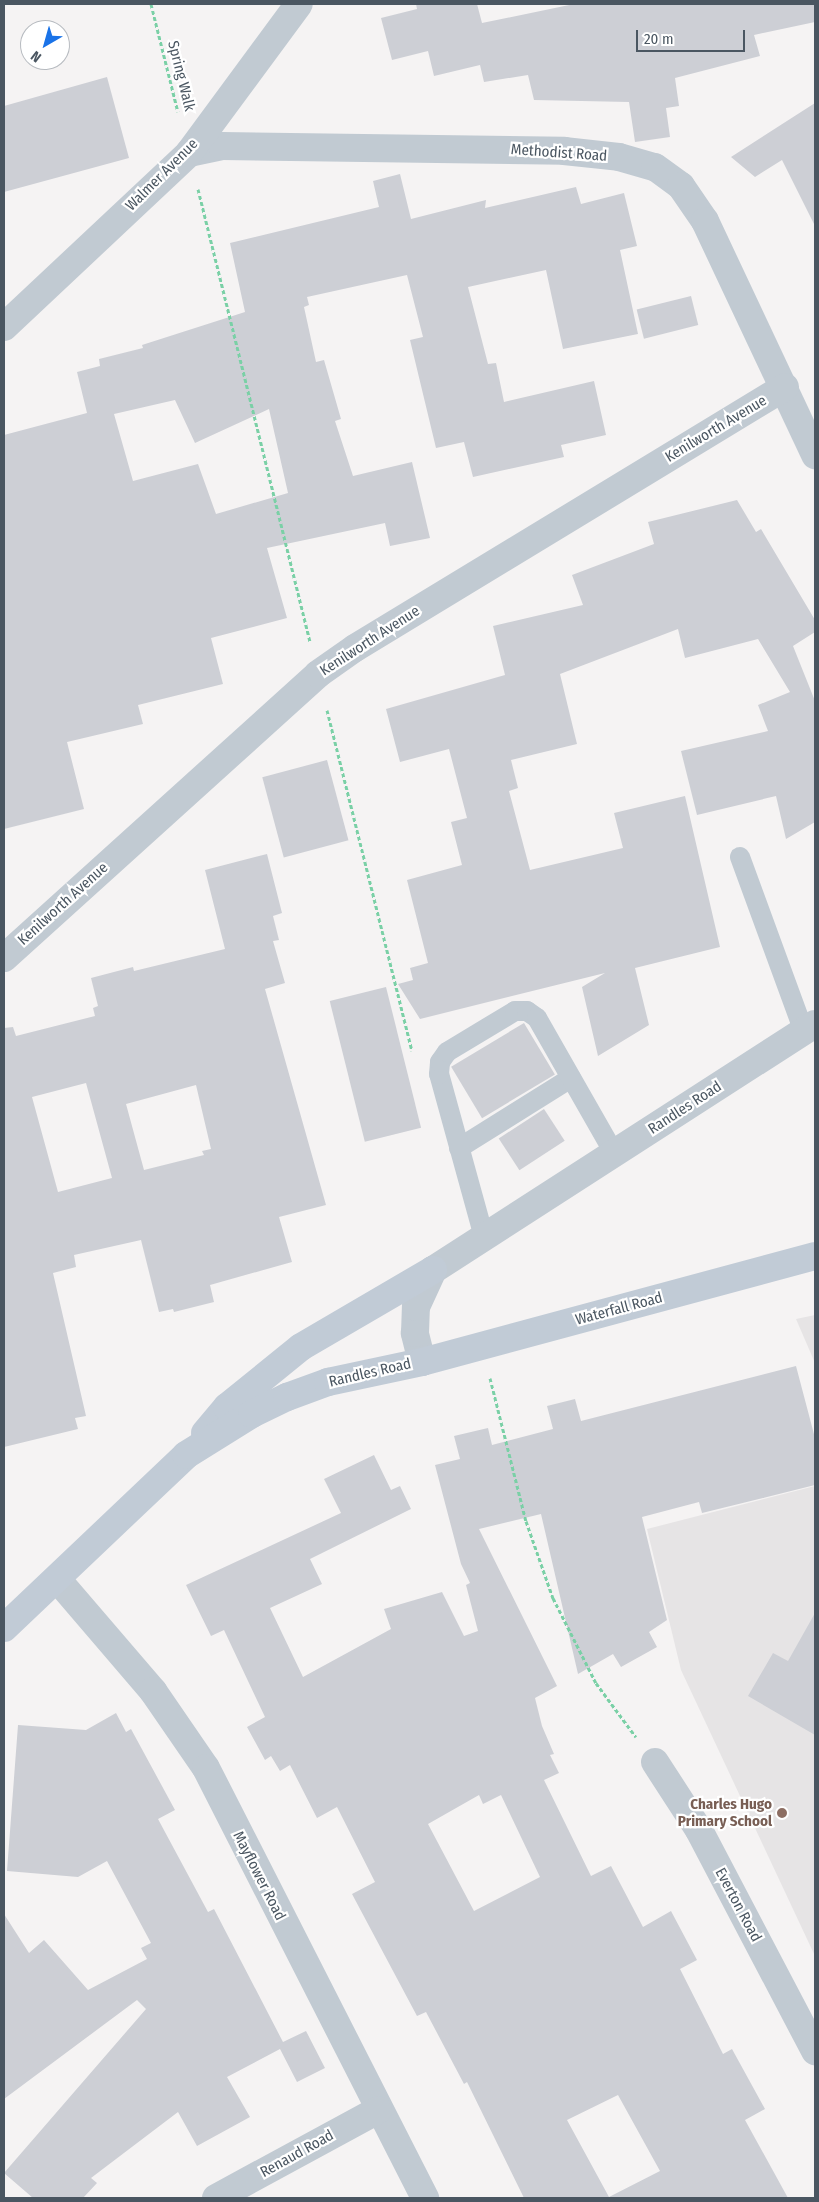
<!DOCTYPE html>
<style>
body{margin:0}
#map{position:relative;width:819px;height:2202px;overflow:hidden;background:#f5f3f3;font-family:"Fira Sans Condensed",sans-serif}
div>[style]{position:absolute}
.education>*{inset:0;background:#e6e4e5}
.building>*{inset:0;background:#cdcfd5;transform-origin:0 0}
.path>*{height:3px;margin-top:-1.5px;transform-origin:0;background:repeating-linear-gradient(90deg,#7ad0a6 0 4px,transparent 0 6.5px)}
.lane>*{height:20px;margin:-10px;padding:0 10px;transform-origin:10px;border-radius:10px;background:#c1cad2}
.street>*{height:28px;margin:-14px;padding:0 14px;transform-origin:14px;border-radius:14px;background:#c1cad2}
.secondary>*{height:28px;margin:-14px;padding:0 14px;transform-origin:14px;border-radius:14px;background:#c1cbd6}
.dots>*{width:14px;height:14px;translate:-50% -50%;box-sizing:border-box;border:2px solid #fff;border-radius:50%}
span{translate:-50% -50%;white-space:nowrap;text-align:center;line-height:1.15;-webkit-text-stroke:4.5px #fff;paint-order:stroke}
.street-label{font-size:15px;color:#4a5661}
.education-label{font-size:15px;color:#785e54;font-weight:700}
.right{translate:-100% -50%;text-align:right}
.frame{position:absolute;inset:0;border:5px solid #4a5661;pointer-events:none}
.north{position:absolute;left:20px;top:20px;width:50px;height:50px;box-sizing:border-box;background:#fff;border:1px solid #b7bbc0;border-radius:50%;rotate:218deg;font-size:14px;font-weight:700;line-height:20px;text-align:center;color:#4a5661}
.north::after{content:'';display:block;margin:auto;width:18px;height:22px;background:#1a73e8;clip-path:polygon(50% 0,100% 100%,50% 72%,0 100%)}
.scale{position:absolute;left:636px;top:30px;width:109px;height:22px;box-sizing:border-box;border:2px solid #4a5661;border-top:0;padding-left:6px;font-size:15px;line-height:18px;white-space:nowrap;color:#4a5661;-webkit-text-stroke:4px #fff;paint-order:stroke}
</style>
<div id="map">
<div class="education">
<i style="clip-path:polygon(815px 1315px,815px 1363px,796px 1319px)"></i>
<i style="clip-path:polygon(815px 1486px,815px 1956px,681px 1670px,647px 1529px)"></i>
</div>
<div class="building">
<i style="clip-path:polygon(416px 4px,477px 4px,482px 23px,574px 4px,815px 4px,815px 22px,754px 35px,760px 56px,675px 78px,679px 106px,666px 108px,670px 137px,635px 142px,629px 102px,534px 100px,528px 75px,484px 82px,480px 65px,434px 76px,428px 51px,392px 60px,381px 18px,417px 9px)"></i>
<i style="clip-path:polygon(107px 77px,129px 158px,4px 192px,4px 106px)"></i>
<i style="clip-path:polygon(815px 103px,815px 226px,782px 160px,755px 177px,731px 157px)"></i>
<i style="clip-path:polygon(evenodd,400px 174px,411px 219px,486px 200px,485px 208px,576px 187px,581px 204px,624px 193px,637px 246px,620px 250px,638px 334px,563px 349px,546px 270px,468px 287px,488px 364px,496px 363px,504px 402px,594px 381px,606px 435px,561px 445px,564px 457px,473px 477px,464px 442px,436px 448px,410px 340px,423px 337px,407px 275px,307px 297px,309px 305px,304px 307px,316px 362px,324px 360px,341px 419px,335px 421px,353px 476px,412px 462px,430px 538px,390px 546px,385px 523px,267px 548px,287px 618px,211px 638px,223px 684px,138px 705px,143px 724px,67px 742px,84px 809px,4px 829px,4px 435px,87px 413px,77px 372px,100px 366px,99px 359px,143px 348px,142px 345px,245px 312px,230px 243px,379px 207px,373px 181px,400px 174px,175px 400px,195px 443px,269px 409px,288px 493px,216px 514px,198px 464px,133px 481px,114px 414px,175px 400px)"></i>
<i style="left:691px;top:296px;width:30px;height:56px;rotate:76deg"></i>
<i style="clip-path:polygon(737px 500px,756px 532px,761px 529px,815px 620px,815px 632px,793px 646px,815px 701px,815px 822px,786px 839px,776px 796px,697px 815px,681px 751px,768px 731px,758px 705px,790px 692px,758px 639px,685px 658px,678px 629px,560px 674px,577px 744px,511px 760px,518px 788px,509px 791px,530px 870px,623px 848px,614px 813px,685px 796px,720px 947px,635px 968px,649px 1025px,598px 1056px,582px 987px,605px 973px,420px 1019px,398px 984px,413px 980px,410px 968px,428px 963px,407px 880px,462px 865px,451px 822px,467px 818px,449px 749px,400px 762px,386px 709px,505px 675px,493px 626px,583px 605px,572px 575px,654px 544px,648px 522px)"></i>
<i style="left:327px;top:760px;width:83px;height:67px;rotate:75deg"></i>
<i style="clip-path:polygon(evenodd,267px 854px,282px 913px,273px 916px,279px 940px,273px 941px,285px 983px,265px 989px,326px 1205px,279px 1217px,292px 1262px,210px 1285px,214px 1302px,174px 1312px,173px 1309px,159px 1312px,141px 1240px,74px 1255px,76px 1267px,53px 1273px,86px 1416px,75px 1418px,78px 1429px,4px 1447px,4px 1028px,13px 1027px,16px 1036px,95px 1016px,93px 1008px,98px 1006px,91px 978px,133px 967px,134px 971px,225px 949px,205px 870px,267px 854px,86px 1083px,112px 1178px,58px 1192px,32px 1097px,86px 1083px,267px 854px,196px 1085px,211px 1149px,202px 1151px,204px 1155px,144px 1170px,126px 1104px,196px 1085px)"></i>
<i style="left:386px;top:987px;width:145px;height:58px;rotate:76deg"></i>
<i style="left:524px;top:1023px;width:60px;height:85px;rotate:59deg"></i>
<i style="left:544px;top:1109px;width:38px;height:54px;rotate:57deg"></i>
<i style="clip-path:polygon(evenodd,796px 1366px,815px 1438px,815px 1485px,702px 1513px,699px 1502px,642px 1517px,667px 1620px,649px 1632px,657px 1647px,621px 1667px,613px 1654px,578px 1674px,541px 1514px,479px 1529px,557px 1686px,535px 1698px,542px 1726px,554px 1754px,550px 1755px,559px 1773px,544px 1780px,591px 1876px,611px 1866px,643px 1927px,671px 1911px,697px 1960px,680px 1969px,723px 2054px,732px 2049px,765px 2109px,745px 2120px,788px 2198px,524px 2198px,467px 2082px,464px 2084px,426px 2012px,417px 2016px,352px 1894px,375px 1882px,337px 1807px,317px 1818px,290px 1765px,280px 1771px,271px 1756px,265px 1760px,247px 1727px,265px 1717px,224px 1630px,211px 1636px,186px 1585px,341px 1513px,324px 1479px,374px 1455px,391px 1490px,400px 1486px,411px 1509px,310px 1559px,322px 1584px,270px 1608px,303px 1677px,391px 1629px,384px 1609px,442px 1592px,464px 1636px,478px 1631px,466px 1585px,470px 1583px,461px 1564px,435px 1465px,460px 1459px,454px 1436px,488px 1428px,492px 1445px,553px 1429px,547px 1406px,575px 1399px,581px 1421px,796px 1366px,479px 1795px,483px 1804px,501px 1795px,540px 1877px,474px 1911px,428px 1824px,479px 1795px,796px 1366px,618px 2095px,660px 2171px,609px 2197px,567px 2120px,618px 2095px)"></i>
<i style="clip-path:polygon(815px 1613px,815px 1735px,748px 1696px,773px 1653px,788px 1661px)"></i>
<i style="clip-path:polygon(116px 1713px,126px 1732px,131px 1729px,175px 1810px,158px 1819px,208px 1912px,214px 1909px,283px 2042px,306px 2031px,325px 2068px,297px 2082px,280px 2049px,227px 2077px,250px 2117px,197px 2146px,178px 2112px,91px 2178px,97px 2183px,83px 2198px,33px 2198px,4px 2173px,146px 2009px,137px 2000px,4px 2099px,4px 1914px,29px 1953px,44px 1940px,88px 1990px,147px 1959px,141px 1948px,151px 1943px,107px 1861px,78px 1877px,7px 1871px,18px 1725px,86px 1730px)"></i>
</div>
<div class="path">
<i style="left:151px;top:4px;width:111px;rotate:76deg"></i>
<i style="left:198px;top:189px;width:466px;rotate:76.1deg"></i>
<i style="left:327px;top:710px;width:351px;rotate:76deg"></i>
<i style="left:490px;top:1378px;width:147px;rotate:75.9deg"></i>
<i style="left:526px;top:1521px;width:82px;rotate:70.7deg"></i>
<i style="left:553px;top:1598px;width:95px;rotate:63.2deg"></i>
<i style="left:596px;top:1683px;width:67px;rotate:53.5deg"></i>
</div>
<div class="lane">
<i style="left:740px;top:857px;width:186px;rotate:69.9deg"></i>
<i style="left:459px;top:1148px;width:132px;rotate:-32deg"></i>
<i style="left:484px;top:1237px;width:169px;rotate:-105.4deg"></i>
<i style="left:439px;top:1074px;width:12px;rotate:-85deg"></i>
<i style="left:440px;top:1062px;width:12px;rotate:-55deg"></i>
<i style="left:447px;top:1052px;width:79px;rotate:-31.1deg"></i>
<i style="left:515px;top:1011px;width:12px"></i>
<i style="left:527px;top:1011px;width:12px;rotate:35deg"></i>
<i style="left:537px;top:1018px;width:155px;rotate:60.3deg"></i>
</div>
<div class="street">
<i style="left:189px;top:153px;width:34px;rotate:-12deg"></i>
<i style="left:222px;top:146px;width:342px;rotate:0.8deg"></i>
<i style="left:564px;top:151px;width:55px;rotate:6.2deg"></i>
<i style="left:619px;top:157px;width:37px;rotate:16deg"></i>
<i style="left:655px;top:167px;width:32px;rotate:36deg"></i>
<i style="left:681px;top:186px;width:42px;rotate:55.6deg"></i>
<i style="left:705px;top:221px;width:259px;rotate:64.8deg"></i>
<i style="left:4px;top:327px;width:254px;rotate:-43.2deg"></i>
<i style="left:189px;top:153px;width:185px;rotate:-53.6deg"></i>
<i style="left:4px;top:958px;width:423px;rotate:-42.1deg"></i>
<i style="left:318px;top:674px;width:45px;rotate:-35.1deg"></i>
<i style="left:355px;top:648px;width:503px;rotate:-31.26deg"></i>
<i style="left:422px;top:1362px;width:30px;rotate:-104deg"></i>
<i style="left:415px;top:1333px;width:26px;rotate:-88deg"></i>
<i style="left:416px;top:1307px;width:41px;rotate:-65.3deg"></i>
<i style="left:433px;top:1270px;width:454px;rotate:-32.8deg"></i>
<i style="left:57px;top:1579px;width:148px;rotate:49.4deg"></i>
<i style="left:153px;top:1691px;width:93px;rotate:55.5deg"></i>
<i style="left:206px;top:1768px;width:483px;rotate:63deg"></i>
<i style="left:655px;top:1762px;width:81px;rotate:57.1deg"></i>
<i style="left:699px;top:1830px;width:250px;rotate:62.3deg"></i>
<i style="left:216px;top:2198px;width:184px;rotate:-28.5deg"></i>
</div>
<div class="secondary">
<i style="left:205px;top:1433px;width:34px;rotate:-50deg"></i>
<i style="left:227px;top:1407px;width:95px;rotate:-39deg"></i>
<i style="left:301px;top:1347px;width:153px;rotate:-30.3deg"></i>
<i style="left:4px;top:1628px;width:251px;rotate:-43.5deg"></i>
<i style="left:186px;top:1455px;width:78px;rotate:-31.8deg"></i>
<i style="left:252px;top:1414px;width:39px;rotate:-26deg"></i>
<i style="left:287px;top:1397px;width:44px;rotate:-20.1deg"></i>
<i style="left:328px;top:1382px;width:96px;rotate:-12deg"></i>
<i style="left:422px;top:1362px;width:407px;rotate:-15.1deg"></i>
</div>
<div class="dots">
<i style="left:782px;top:1813px;background:#8d6e63"></i>
</div>
<div class="street-label">
<span style="left:181px;top:76px;rotate:76deg">Spring Walk</span>
<span style="left:559px;top:153px;rotate:4deg">Methodist Road</span>
<span style="left:162px;top:175px;rotate:-45deg">Walmer Avenue</span>
<span style="left:716px;top:429px;rotate:-31deg">Kenilworth Avenue</span>
<span style="left:370px;top:641px;rotate:-33deg">Kenilworth Avenue</span>
<span style="left:63px;top:904px;rotate:-42deg">Kenilworth Avenue</span>
<span style="left:685px;top:1108px;rotate:-33deg">Randles Road</span>
<span style="left:619px;top:1309px;rotate:-15deg">Waterfall Road</span>
<span style="left:370px;top:1373px;rotate:-13deg">Randles Road</span>
<span style="left:259px;top:1876px;rotate:63deg">Mayflower Road</span>
<span style="left:738px;top:1905px;rotate:62deg">Everton Road</span>
<span style="left:297px;top:2154px;rotate:-29deg">Renaud Road</span>
</div>
<div class="education-label">
<span class="right" style="left:772px;top:1813px">Charles Hugo<br>Primary School</span>
</div>
<div class="frame"></div>
<div class="north">N</div>
<div class="scale">20 m</div>
</div>
